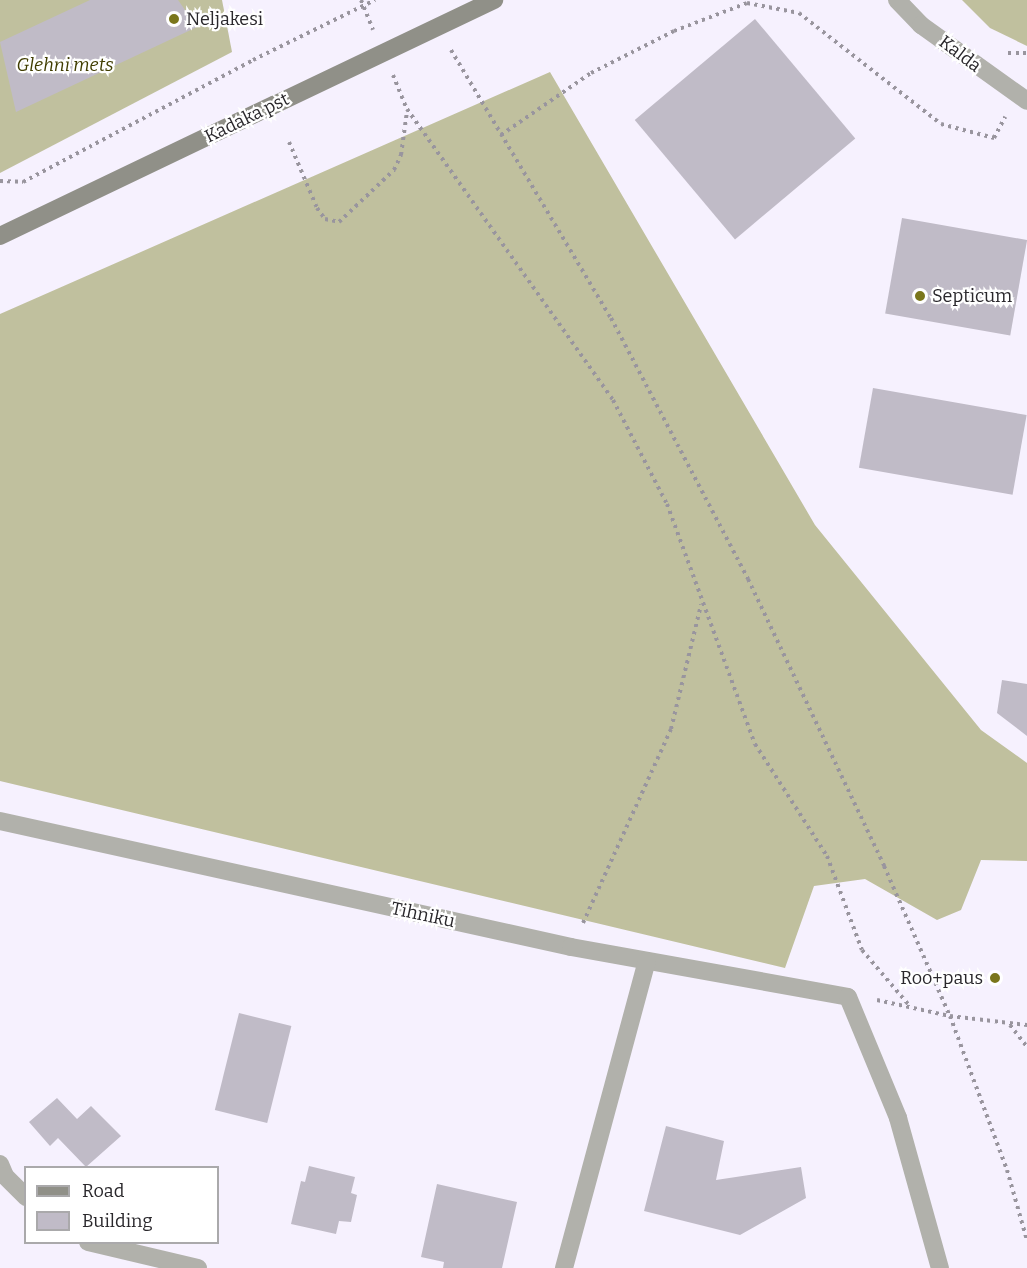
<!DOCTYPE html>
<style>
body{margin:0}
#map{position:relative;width:1027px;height:1268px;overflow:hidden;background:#f6f1fe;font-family:Bitter,serif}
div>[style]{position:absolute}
.forest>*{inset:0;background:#c0c09e}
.building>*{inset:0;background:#c0bbc7;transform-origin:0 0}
.path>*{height:4px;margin-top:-2px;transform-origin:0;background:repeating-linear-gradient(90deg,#99959e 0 3px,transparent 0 7.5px)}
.minor>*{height:18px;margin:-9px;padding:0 9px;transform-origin:9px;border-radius:9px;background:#b1b1ab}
.secondary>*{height:18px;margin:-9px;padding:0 9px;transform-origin:9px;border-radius:9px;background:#909088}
.path-bridge>*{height:4px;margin-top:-2px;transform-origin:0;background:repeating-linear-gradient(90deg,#99959e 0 3px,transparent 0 7.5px)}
.secondary-bridge>*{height:18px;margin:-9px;padding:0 9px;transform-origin:9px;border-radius:9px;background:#909088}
.dots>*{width:16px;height:16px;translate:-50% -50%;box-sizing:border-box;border:3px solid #fff;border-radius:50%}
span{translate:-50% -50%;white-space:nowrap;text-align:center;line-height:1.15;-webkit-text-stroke:4.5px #fff;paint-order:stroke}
.poi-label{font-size:18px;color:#2a282c}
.left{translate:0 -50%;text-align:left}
.right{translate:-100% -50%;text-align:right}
.street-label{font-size:18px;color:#2a282c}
.park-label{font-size:18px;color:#403d00;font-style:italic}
.legend{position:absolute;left:24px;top:1166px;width:195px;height:78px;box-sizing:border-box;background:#fff;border:2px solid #aaa9ab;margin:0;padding:8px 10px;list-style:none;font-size:18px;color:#2a282c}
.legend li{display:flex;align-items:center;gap:12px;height:30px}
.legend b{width:30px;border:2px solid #aaa9ab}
</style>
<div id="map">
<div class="forest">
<i style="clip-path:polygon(0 0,222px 0,232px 52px,0 173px)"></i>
<i style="clip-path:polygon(962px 0,1027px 0,1027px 46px,990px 28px)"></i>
<i style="clip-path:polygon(550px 72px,815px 525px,981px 730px,1027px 763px,1027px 861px,981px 860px,961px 910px,937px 920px,865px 879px,814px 886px,785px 968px,0 781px,0 314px)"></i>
</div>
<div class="building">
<i style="clip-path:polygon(90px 0,178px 0,197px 27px,16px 112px,0 42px)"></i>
<i style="left:755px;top:19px;width:156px;height:157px;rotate:50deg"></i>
<i style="left:902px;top:218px;width:127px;height:97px;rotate:10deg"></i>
<i style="left:873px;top:388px;width:156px;height:81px;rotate:10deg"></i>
<i style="clip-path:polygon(1002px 680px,1027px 684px,1027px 736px,997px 713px)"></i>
<i style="left:239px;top:1013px;width:54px;height:100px;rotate:14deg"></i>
<i style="clip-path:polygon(57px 1098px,77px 1119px,91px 1106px,121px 1136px,86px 1167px,58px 1138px,50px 1146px,29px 1122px)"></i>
<i style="clip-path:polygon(666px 1126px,724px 1141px,716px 1180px,801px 1167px,806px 1198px,740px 1235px,644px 1211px)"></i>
<i style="clip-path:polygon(309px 1166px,355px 1177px,351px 1193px,357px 1195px,351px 1222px,339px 1221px,336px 1234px,291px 1224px,301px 1181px,305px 1182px)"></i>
<i style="clip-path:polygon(437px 1184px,517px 1202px,502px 1268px,443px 1268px,444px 1262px,421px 1257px)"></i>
</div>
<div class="path">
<i style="left:361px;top:0;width:32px;rotate:68deg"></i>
<i style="left:451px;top:50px;width:312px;rotate:59.2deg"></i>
<i style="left:611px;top:318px;width:295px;rotate:62.3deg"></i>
<i style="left:748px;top:579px;width:318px;rotate:64.6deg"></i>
<i style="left:884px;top:866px;width:164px;rotate:66.3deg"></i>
<i style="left:950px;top:1016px;width:164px;rotate:69.7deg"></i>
<i style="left:1007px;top:1170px;width:73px;rotate:74.1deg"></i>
<i style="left:1008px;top:53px;width:19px"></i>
<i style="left:393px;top:75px;width:37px;rotate:68deg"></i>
<i style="left:407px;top:109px;width:357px;rotate:54.7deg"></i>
<i style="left:613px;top:400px;width:117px;rotate:62.6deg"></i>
<i style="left:667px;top:504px;width:256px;rotate:69.9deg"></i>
<i style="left:755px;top:744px;width:133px;rotate:57.3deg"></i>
<i style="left:827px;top:856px;width:100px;rotate:69.6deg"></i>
<i style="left:862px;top:950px;width:71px;rotate:49.6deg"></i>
<i style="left:501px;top:135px;width:109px;rotate:-34.6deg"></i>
<i style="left:591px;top:73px;width:93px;rotate:-26.8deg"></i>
<i style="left:674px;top:31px;width:78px;rotate:-21deg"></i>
<i style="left:747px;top:3px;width:53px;rotate:10.9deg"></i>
<i style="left:799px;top:13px;width:180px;rotate:38deg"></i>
<i style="left:941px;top:124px;width:55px;rotate:14.8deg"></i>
<i style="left:994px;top:138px;width:24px;rotate:-62deg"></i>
<i style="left:289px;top:142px;width:72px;rotate:67deg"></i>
<i style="left:317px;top:208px;width:14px;rotate:54deg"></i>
<i style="left:325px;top:219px;width:14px;rotate:12deg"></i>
<i style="left:339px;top:222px;width:76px;rotate:-43.4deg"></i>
<i style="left:394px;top:170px;width:17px;rotate:-65deg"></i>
<i style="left:401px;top:155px;width:44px;rotate:-82.2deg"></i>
<i style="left:0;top:181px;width:23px;rotate:2deg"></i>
<i style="left:23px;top:182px;width:260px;rotate:-27.9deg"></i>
<i style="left:583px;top:923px;width:213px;rotate:-65.6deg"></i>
<i style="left:671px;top:729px;width:128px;rotate:-76.4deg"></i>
<i style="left:877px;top:1000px;width:75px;rotate:12.4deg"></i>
<i style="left:950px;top:1016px;width:78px;rotate:6.7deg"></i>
<i style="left:1010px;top:1025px;width:28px;rotate:52deg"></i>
</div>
<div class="minor">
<i style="left:897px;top:0;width:35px;rotate:46deg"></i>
<i style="left:921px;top:25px;width:130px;rotate:35.6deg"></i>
<i style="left:0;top:821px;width:585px;rotate:12.44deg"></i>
<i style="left:571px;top:947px;width:281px;rotate:10.2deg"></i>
<i style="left:848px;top:997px;width:131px;rotate:67.5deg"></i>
<i style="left:898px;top:1118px;width:156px;rotate:74.4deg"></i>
<i style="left:0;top:1164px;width:13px;rotate:67deg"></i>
<i style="left:5px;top:1176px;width:30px;rotate:45deg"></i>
<i style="left:88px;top:1242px;width:113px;rotate:13.3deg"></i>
<i style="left:564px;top:1268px;width:318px;rotate:-74.9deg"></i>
</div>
<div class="secondary">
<i style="left:0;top:236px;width:304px;rotate:-25.6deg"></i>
</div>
<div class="path-bridge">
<i style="left:253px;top:60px;width:136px;rotate:-26.2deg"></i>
</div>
<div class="secondary-bridge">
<i style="left:274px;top:105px;width:244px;rotate:-25.5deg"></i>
</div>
<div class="dots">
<i style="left:174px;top:19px;background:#7a761b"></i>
<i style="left:920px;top:296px;background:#7a761b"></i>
<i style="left:995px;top:978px;background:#7a761b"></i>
</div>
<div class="poi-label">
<span class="left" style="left:186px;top:19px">Neljakesi</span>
<span class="left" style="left:932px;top:296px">Septicum</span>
<span class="right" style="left:983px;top:978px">Roo+paus</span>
</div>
<div class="street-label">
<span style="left:960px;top:54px;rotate:37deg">Kalda</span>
<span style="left:247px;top:118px;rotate:-26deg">Kadaka pst</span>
<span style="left:423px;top:915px;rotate:12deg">Tihniku</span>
</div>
<div class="park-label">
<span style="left:65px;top:65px">Glehni mets</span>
</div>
<ul class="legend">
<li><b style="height:8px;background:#909088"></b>Road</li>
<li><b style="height:16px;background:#c0bbc7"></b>Building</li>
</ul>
</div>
